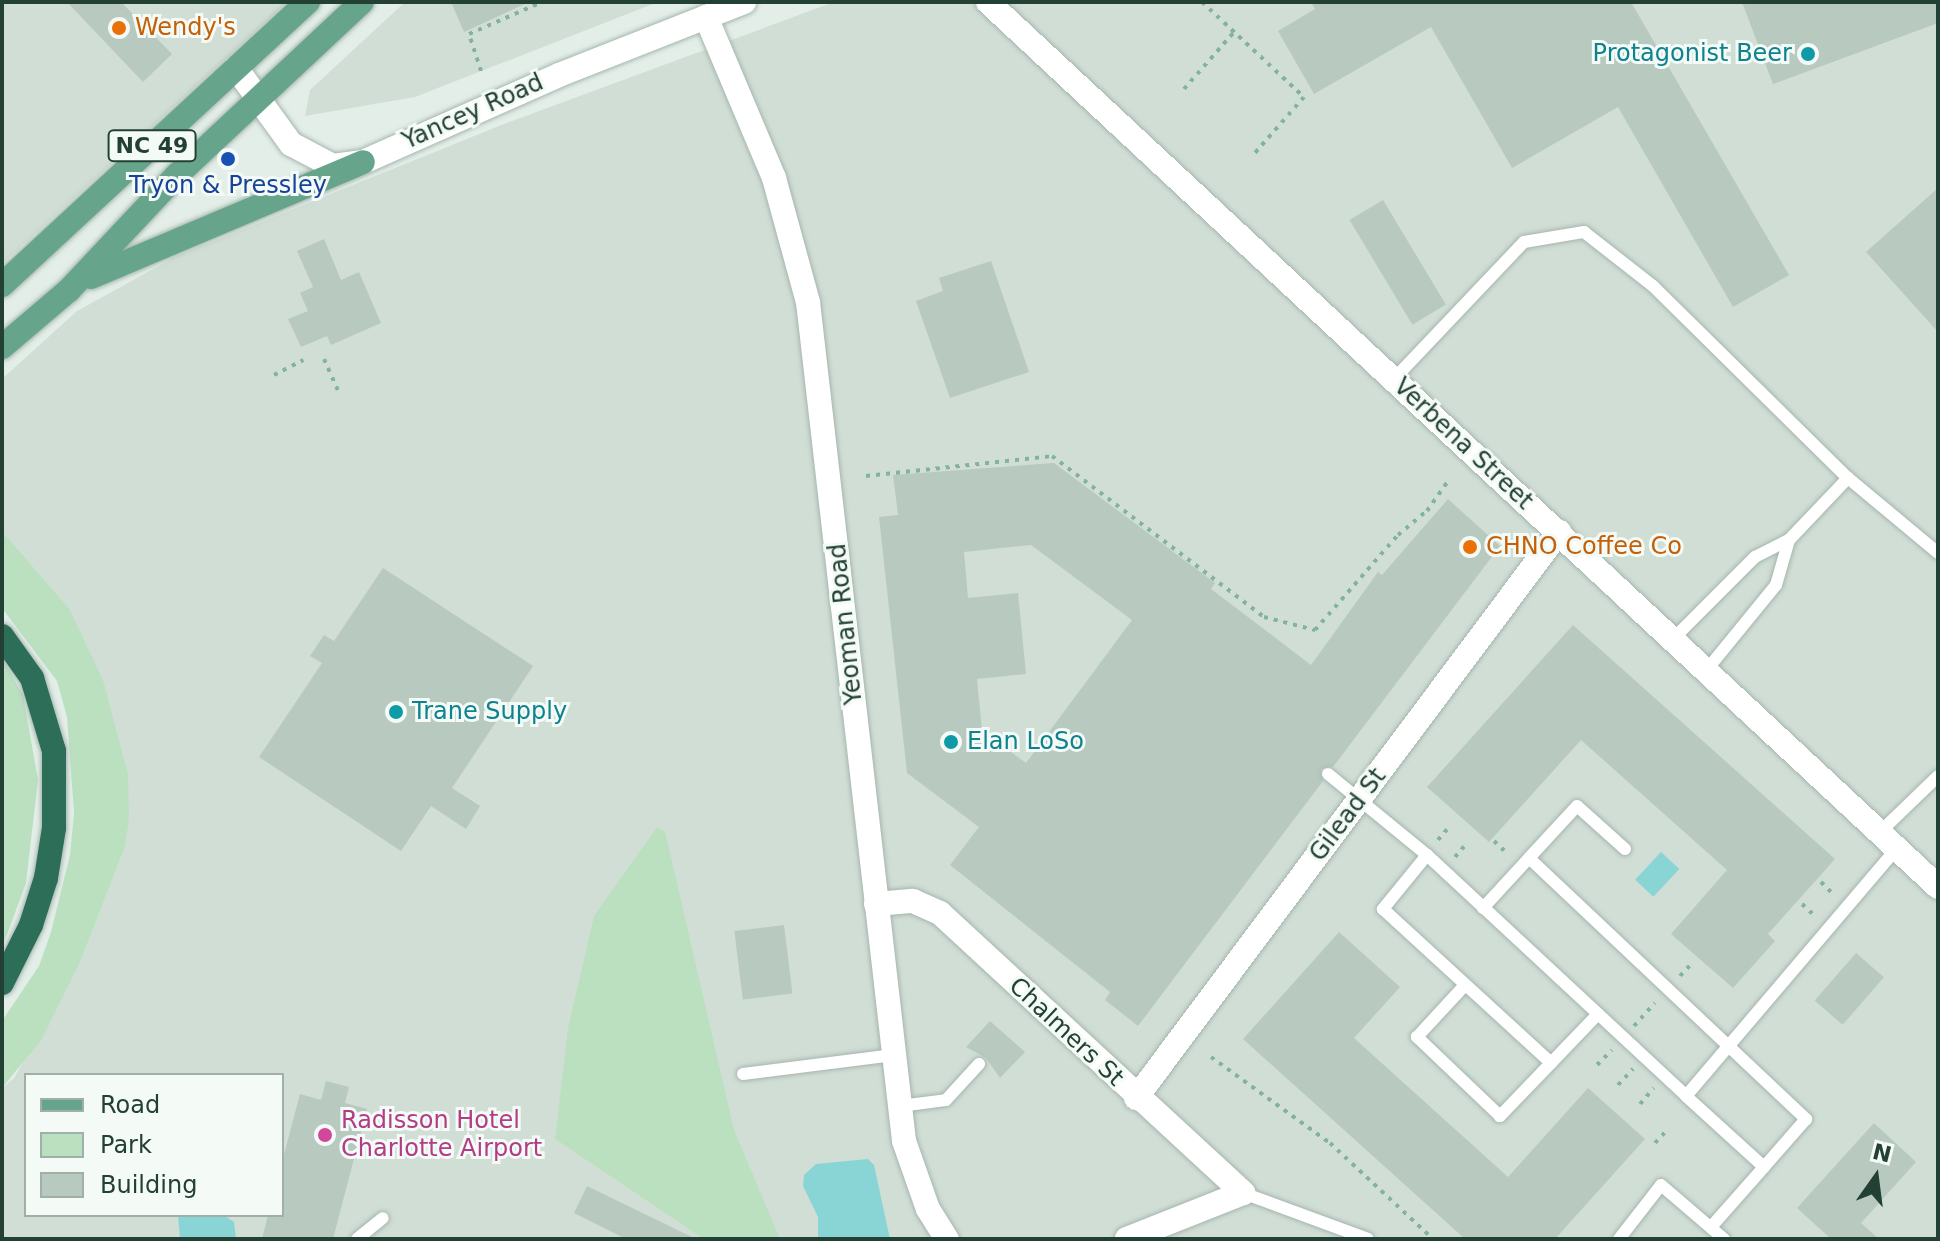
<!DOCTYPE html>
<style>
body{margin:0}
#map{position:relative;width:1940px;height:1241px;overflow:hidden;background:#e3eee8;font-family:"DejaVu Sans",sans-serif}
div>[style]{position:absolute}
.built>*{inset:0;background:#d1ded6}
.green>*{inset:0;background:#bbe0c0}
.water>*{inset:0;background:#89d4d5;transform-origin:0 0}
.building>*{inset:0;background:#b8c9c0;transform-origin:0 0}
.path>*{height:4px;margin-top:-2px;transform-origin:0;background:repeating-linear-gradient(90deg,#82b39d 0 4px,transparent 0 10px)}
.roads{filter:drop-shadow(0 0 2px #a5b6ae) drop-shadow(0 0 2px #a5b6ae)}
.lane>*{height:12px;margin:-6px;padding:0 6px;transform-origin:6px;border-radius:6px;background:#fff}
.street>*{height:24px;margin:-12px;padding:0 12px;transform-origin:12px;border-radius:12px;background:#fff}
.secondary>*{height:24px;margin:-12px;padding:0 12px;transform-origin:12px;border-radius:12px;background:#fff}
.primary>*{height:24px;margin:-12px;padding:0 12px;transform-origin:12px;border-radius:12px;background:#66a58c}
.highway>*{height:24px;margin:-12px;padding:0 12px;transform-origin:12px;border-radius:12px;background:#2c6e57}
.dots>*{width:22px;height:22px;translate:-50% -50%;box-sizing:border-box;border:4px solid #f4faf6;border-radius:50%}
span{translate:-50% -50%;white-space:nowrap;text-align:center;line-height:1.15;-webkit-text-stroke:6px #f4faf6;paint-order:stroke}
.shield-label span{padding:2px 6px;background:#f4faf6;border:2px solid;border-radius:6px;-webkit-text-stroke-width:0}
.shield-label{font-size:22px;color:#224034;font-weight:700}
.food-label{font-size:24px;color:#c56008}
.left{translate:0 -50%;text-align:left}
.culture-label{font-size:24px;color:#0d838f}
.right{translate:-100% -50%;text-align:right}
.street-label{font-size:24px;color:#224034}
.transit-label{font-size:24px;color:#164399}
.hotel-label{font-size:24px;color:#b23c85}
.frame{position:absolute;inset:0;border:4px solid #224034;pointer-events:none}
.legend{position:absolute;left:24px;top:1073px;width:260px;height:144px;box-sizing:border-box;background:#f4faf6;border:2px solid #a0b0a8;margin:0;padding:10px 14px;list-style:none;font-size:24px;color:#224034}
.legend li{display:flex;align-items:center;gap:16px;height:40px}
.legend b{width:40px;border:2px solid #a0b0a8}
.north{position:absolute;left:1836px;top:1137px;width:80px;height:80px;-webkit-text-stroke:6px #f4faf6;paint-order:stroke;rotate:14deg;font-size:22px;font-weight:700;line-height:32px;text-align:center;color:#224034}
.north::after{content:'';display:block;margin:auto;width:28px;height:36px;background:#224034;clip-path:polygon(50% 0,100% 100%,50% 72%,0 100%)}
</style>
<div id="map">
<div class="built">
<i style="clip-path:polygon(2px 2px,287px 2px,2px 264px)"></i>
<i style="clip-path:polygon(405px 2px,658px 2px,415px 97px,305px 116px,310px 90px)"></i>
<i style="clip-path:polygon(evenodd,834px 2px,1938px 2px,1938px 1239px,2px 1239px,2px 1088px,14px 1078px,81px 960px,125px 847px,69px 608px,2px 531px,2px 379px,77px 311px,175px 257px,504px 124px,834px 2px,26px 1075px,282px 1075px,282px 1215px,26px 1215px,26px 1075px)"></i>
</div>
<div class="green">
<i style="clip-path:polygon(2px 531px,69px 608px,103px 680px,128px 774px,129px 818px,125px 847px,81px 960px,42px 1039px,2px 1088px,2px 1021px,39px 966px,51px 932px,70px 855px,74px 813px,67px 717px,57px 681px,2px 608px)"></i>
<i style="clip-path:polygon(2px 658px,23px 695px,38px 780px,26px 883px,2px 948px)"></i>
<i style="clip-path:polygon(657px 827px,665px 831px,734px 1130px,780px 1239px,704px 1239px,555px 1139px,568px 1028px,594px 916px)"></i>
</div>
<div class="water">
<i style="left:1661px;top:852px;width:25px;height:38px;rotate:43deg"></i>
<i style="clip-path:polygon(868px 1159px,874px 1165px,890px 1239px,818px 1239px,818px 1217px,803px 1186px,804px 1175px,816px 1164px)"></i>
<i style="clip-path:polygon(178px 1215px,225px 1216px,234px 1222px,236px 1239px,180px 1239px)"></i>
</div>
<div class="building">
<i style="clip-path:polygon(67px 2px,121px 2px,172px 54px,143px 82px)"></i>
<i style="clip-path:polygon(451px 2px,529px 2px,464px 32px)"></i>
<i style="clip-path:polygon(1311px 2px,1631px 2px,1789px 275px,1733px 307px,1618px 107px,1512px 168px,1431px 27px,1314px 94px,1278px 31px,1315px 9px)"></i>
<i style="clip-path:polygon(1742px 2px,1938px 2px,1938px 23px,1773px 84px)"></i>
<i style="clip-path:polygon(1938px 188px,1938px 332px,1866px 252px)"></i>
<i style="left:1383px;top:200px;width:122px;height:39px;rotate:59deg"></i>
<i style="clip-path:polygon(324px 239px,341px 280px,359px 272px,381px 323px,331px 345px,327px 336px,301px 347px,288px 319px,308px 311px,300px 293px,313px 287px,297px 251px)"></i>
<i style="clip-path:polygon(991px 261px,1029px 372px,950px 398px,916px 301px,943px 291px,939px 278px)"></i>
<i style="clip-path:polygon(evenodd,1054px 463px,1215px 583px,1211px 589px,1311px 665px,1378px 572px,1382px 575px,1448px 499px,1500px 546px,1333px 767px,1321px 769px,1323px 781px,1138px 1026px,1105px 1000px,1110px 992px,950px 865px,979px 827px,907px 773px,879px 517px,898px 515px,893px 475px,1054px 463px,1031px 545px,1132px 620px,1026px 763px,982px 731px,977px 679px,1026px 674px,1018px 593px,968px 598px,964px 552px,1031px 545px)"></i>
<i style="clip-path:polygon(383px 568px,533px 666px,452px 788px,480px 806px,466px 829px,431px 806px,401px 851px,259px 757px,322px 663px,310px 656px,324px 635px,334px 641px)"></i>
<i style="clip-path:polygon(1573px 625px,1835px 859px,1768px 934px,1775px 941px,1733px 988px,1671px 934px,1727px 870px,1581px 740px,1489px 842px,1427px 787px)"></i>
<i style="left:784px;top:925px;width:69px;height:50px;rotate:83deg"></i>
<i style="clip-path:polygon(1339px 932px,1400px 987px,1354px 1038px,1508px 1177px,1588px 1088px,1645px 1139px,1555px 1239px,1465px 1239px,1243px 1039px)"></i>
<i style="left:1856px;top:953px;width:37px;height:63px;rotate:41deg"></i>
<i style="clip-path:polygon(990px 1021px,1025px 1052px,1000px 1078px,986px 1058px,966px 1047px)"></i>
<i style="clip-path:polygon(326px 1081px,349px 1087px,345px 1103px,367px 1109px,333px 1239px,262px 1239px,268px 1215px,282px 1215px,282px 1162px,300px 1094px,321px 1100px)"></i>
<i style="clip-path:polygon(1874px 1123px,1916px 1162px,1861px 1223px,1879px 1239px,1831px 1239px,1797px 1208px)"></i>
<i style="clip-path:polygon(587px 1186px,696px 1239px,626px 1239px,574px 1213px)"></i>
</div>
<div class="path">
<i style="left:1202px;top:2px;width:139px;rotate:43deg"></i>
<i style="left:1304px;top:97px;width:76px;rotate:131.3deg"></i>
<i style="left:481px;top:71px;width:39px;rotate:-108deg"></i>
<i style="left:469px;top:34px;width:80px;rotate:-23.7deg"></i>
<i style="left:1184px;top:89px;width:76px;rotate:-48.7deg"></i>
<i style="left:324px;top:359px;width:34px;rotate:66deg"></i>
<i style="left:274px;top:375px;width:33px;rotate:-27deg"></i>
<i style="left:866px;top:476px;width:187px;rotate:-6.1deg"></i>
<i style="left:1052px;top:456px;width:266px;rotate:37.2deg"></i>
<i style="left:1264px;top:617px;width:53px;rotate:14.3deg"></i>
<i style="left:1315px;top:630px;width:126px;rotate:-48.9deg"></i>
<i style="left:1398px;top:535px;width:38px;rotate:-40deg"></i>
<i style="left:1427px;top:511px;width:35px;rotate:-55deg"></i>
<i style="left:1438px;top:840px;width:17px;rotate:-50deg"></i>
<i style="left:1494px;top:841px;width:18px;rotate:43deg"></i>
<i style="left:1455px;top:857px;width:18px;rotate:-49deg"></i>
<i style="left:1821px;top:882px;width:17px;rotate:45deg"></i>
<i style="left:1802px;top:904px;width:18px;rotate:43deg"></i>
<i style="left:1680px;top:976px;width:19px;rotate:-47deg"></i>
<i style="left:1634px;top:1026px;width:31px;rotate:-48deg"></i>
<i style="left:1211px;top:1057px;width:147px;rotate:35.9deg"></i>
<i style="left:1330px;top:1143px;width:141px;rotate:43deg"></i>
<i style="left:1597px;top:1065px;width:21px;rotate:-45deg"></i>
<i style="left:1618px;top:1085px;width:22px;rotate:-47deg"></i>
<i style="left:1640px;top:1104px;width:21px;rotate:-49deg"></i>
<i style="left:1655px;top:1143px;width:18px;rotate:-47deg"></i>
</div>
<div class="roads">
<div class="lane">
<i style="left:1393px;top:380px;width:190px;rotate:-46.5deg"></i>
<i style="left:1524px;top:242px;width:61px;rotate:-9.5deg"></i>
<i style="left:1584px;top:232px;width:88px;rotate:38deg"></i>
<i style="left:1653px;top:286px;width:274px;rotate:44.6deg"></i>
<i style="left:1789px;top:540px;width:86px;rotate:-46.4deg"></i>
<i style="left:1848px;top:478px;width:117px;rotate:39.8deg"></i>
<i style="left:1671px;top:641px;width:119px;rotate:-45deg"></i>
<i style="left:1755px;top:557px;width:38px;rotate:-27deg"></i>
<i style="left:1789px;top:540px;width:47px;rotate:106.1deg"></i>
<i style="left:1776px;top:585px;width:112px;rotate:129.2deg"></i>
<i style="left:1328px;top:774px;width:128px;rotate:39.3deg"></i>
<i style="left:1427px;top:855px;width:354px;rotate:42.9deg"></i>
<i style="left:1879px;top:833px;width:82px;rotate:-44deg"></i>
<i style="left:1625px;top:849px;width:64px;rotate:-138.1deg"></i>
<i style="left:1577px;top:806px;width:71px;rotate:132.7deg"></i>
<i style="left:1529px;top:858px;width:381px;rotate:43.3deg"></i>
<i style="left:1806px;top:1119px;width:64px;rotate:131.2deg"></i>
<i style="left:1427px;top:855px;width:70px;rotate:129.2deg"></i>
<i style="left:1383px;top:909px;width:228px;rotate:42.5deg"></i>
<i style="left:1551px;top:1063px;width:74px;rotate:133.9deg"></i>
<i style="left:1500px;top:1116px;width:115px;rotate:-136.4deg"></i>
<i style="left:1417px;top:1037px;width:71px;rotate:-47.3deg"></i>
<i style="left:1483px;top:908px;width:68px;rotate:-47.4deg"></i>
<i style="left:1551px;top:1063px;width:68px;rotate:-46.2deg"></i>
<i style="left:743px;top:1074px;width:152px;rotate:-7.2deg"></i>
<i style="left:900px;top:1106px;width:46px;rotate:-7.4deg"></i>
<i style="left:946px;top:1100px;width:49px;rotate:-47.5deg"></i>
<i style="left:1243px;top:1193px;width:133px;rotate:20.2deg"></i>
<i style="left:1711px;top:1227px;width:80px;rotate:-48.5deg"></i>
<i style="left:1764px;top:1167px;width:105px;rotate:-137.7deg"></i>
<i style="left:1686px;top:1096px;width:324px;rotate:-49.6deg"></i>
<i style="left:357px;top:1239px;width:33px;rotate:-39deg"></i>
<i style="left:1619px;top:1239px;width:68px;rotate:-52.1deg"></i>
<i style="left:1661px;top:1185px;width:83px;rotate:40.6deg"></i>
</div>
<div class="street">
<i style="left:988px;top:2px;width:1298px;rotate:42.97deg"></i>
<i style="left:706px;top:17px;width:175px;rotate:67.1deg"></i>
<i style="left:774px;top:178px;width:129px;rotate:74.7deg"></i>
<i style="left:808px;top:302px;width:844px;rotate:83.47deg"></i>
<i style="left:904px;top:1141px;width:72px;rotate:70.6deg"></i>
<i style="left:928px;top:1209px;width:36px;rotate:58deg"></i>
<i style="left:876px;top:904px;width:37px;rotate:-5deg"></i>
<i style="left:913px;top:901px;width:30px;rotate:24deg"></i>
<i style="left:940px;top:913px;width:413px;rotate:42.7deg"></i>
<i style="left:1243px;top:1193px;width:125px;rotate:158.4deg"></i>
<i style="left:1136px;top:1098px;width:707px;rotate:-53.23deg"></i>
</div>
<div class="secondary">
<i style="left:236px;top:68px;width:94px;rotate:54.1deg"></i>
<i style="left:291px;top:144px;width:47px;rotate:27.6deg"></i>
<i style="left:333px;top:166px;width:30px;rotate:-8deg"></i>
<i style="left:363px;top:162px;width:214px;rotate:-23.9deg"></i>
<i style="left:559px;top:75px;width:199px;rotate:-21.5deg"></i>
</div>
<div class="primary">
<i style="left:91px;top:277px;width:295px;rotate:-22.9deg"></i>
<i style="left:2px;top:285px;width:417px;rotate:-42.8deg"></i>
<i style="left:2px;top:347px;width:88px;rotate:-40.4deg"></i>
<i style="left:69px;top:290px;width:158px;rotate:-46.8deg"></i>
<i style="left:177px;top:175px;width:253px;rotate:-43.1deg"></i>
</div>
<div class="highway">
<i style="left:2px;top:636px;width:52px;rotate:54.5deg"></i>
<i style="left:32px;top:678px;width:76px;rotate:73.2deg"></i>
<i style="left:54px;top:751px;width:77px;rotate:90deg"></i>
<i style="left:54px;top:828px;width:51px;rotate:99.1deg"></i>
<i style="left:46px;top:878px;width:49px;rotate:107.7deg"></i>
<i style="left:31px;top:925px;width:65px;rotate:116.6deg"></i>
</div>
</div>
<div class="dots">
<i style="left:119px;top:28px;background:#e8710a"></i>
<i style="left:1808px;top:54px;background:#0f9aa8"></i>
<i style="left:228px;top:159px;background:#1a4fb4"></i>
<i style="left:1470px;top:547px;background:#e8710a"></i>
<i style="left:396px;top:712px;background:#0f9aa8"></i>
<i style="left:951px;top:742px;background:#0f9aa8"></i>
<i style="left:325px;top:1135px;background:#d1479c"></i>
</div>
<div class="shield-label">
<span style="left:152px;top:146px">NC 49</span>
</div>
<div class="food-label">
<span class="left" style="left:135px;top:28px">Wendy's</span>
<span class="left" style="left:1486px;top:547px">CHNO Coffee Co</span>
</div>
<div class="culture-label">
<span class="right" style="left:1792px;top:54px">Protagonist Beer</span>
<span class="left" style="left:412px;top:712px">Trane Supply</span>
<span class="left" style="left:967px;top:742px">Elan LoSo</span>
</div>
<div class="street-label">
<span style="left:473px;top:112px;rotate:-24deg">Yancey Road</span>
<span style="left:1463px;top:444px;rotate:43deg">Verbena Street</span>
<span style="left:846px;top:624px;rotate:-96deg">Yeoman Road</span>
<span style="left:1348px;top:815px;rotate:-53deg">Gilead St</span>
<span style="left:1066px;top:1032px;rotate:43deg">Chalmers St</span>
</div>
<div class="transit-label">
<span style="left:228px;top:186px">Tryon &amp; Pressley</span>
</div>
<div class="hotel-label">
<span class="left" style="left:341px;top:1135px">Radisson Hotel<br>Charlotte Airport</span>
</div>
<div class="frame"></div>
<ul class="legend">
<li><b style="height:10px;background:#66a58c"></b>Road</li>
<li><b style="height:22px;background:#bbe0c0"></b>Park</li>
<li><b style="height:22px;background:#b8c9c0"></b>Building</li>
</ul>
<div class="north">N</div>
</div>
